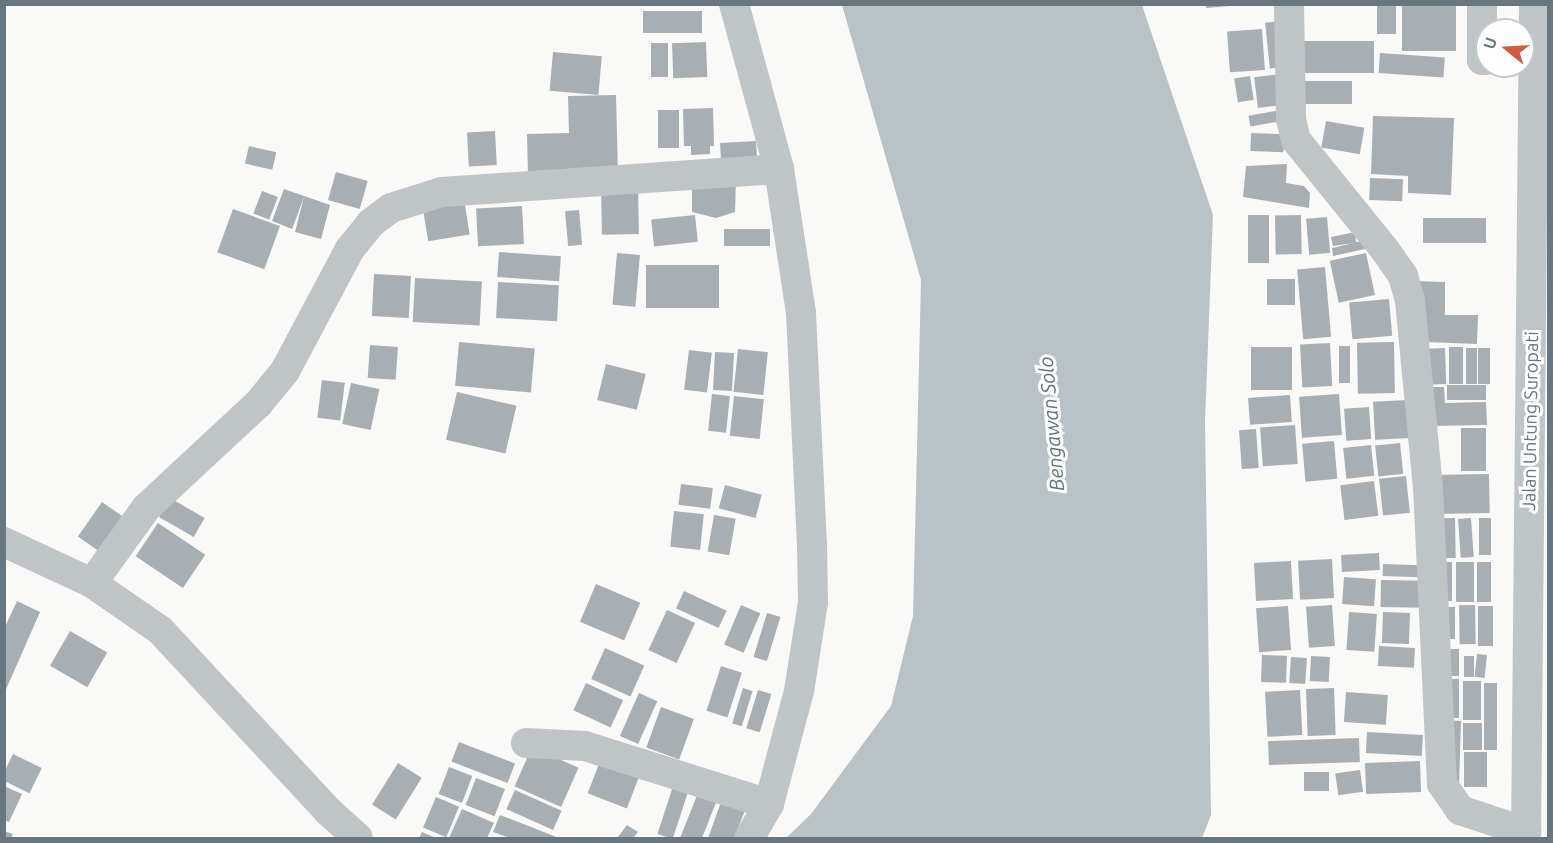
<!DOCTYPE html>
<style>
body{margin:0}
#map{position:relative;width:1553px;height:843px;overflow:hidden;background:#f9f9f8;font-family:Ubuntu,sans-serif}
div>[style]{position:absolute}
.water>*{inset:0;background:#b9c3c7}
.building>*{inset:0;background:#a7aeb4;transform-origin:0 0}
.minor>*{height:30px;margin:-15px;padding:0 15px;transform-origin:15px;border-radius:15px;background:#bfc4c7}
span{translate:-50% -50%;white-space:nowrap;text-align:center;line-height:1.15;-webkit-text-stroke:6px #fff;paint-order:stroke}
.street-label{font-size:18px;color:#67767f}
.water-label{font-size:20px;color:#637478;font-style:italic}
.frame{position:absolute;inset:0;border:6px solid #67767f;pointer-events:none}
.north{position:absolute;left:1475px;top:18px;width:60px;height:60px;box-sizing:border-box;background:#fff;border:2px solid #c2c8cc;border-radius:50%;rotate:288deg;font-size:16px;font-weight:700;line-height:24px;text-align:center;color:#67767f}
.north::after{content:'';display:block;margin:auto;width:21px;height:27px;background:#cf5d42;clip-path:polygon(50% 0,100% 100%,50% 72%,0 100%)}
</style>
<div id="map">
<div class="water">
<i style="clip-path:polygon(842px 5px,1142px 5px,1213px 215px,1205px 422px,1211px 815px,1202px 838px,786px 838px,811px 814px,891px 706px,913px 616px,921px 280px)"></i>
</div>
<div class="building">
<i style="clip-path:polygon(1206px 4px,1230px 4px,1230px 6px,1206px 8px)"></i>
<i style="left:1377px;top:4px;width:19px;height:30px"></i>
<i style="left:1402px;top:4px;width:54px;height:47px"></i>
<i style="left:702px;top:11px;width:22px;height:59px;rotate:90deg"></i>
<i style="left:1281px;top:21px;width:46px;height:16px;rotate:84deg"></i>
<i style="left:1262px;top:29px;width:41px;height:35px;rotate:86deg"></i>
<i style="left:1297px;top:41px;width:77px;height:32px"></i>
<i style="left:706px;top:42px;width:35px;height:34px;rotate:88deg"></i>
<i style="left:651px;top:43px;width:17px;height:34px"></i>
<i style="left:553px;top:52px;width:49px;height:39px;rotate:5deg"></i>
<i style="left:1380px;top:53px;width:65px;height:20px;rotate:4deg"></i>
<i style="left:1281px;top:74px;width:31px;height:27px;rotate:83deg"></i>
<i style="left:1250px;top:76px;width:24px;height:16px;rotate:81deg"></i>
<i style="left:1352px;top:81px;width:23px;height:51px;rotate:90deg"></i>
<i style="clip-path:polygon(616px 95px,618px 174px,528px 176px,527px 134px,569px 133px,568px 96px)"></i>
<i style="clip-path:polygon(713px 108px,714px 146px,710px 146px,710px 154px,691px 155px,691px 146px,684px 146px,683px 109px)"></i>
<i style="left:658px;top:110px;width:21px;height:38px"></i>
<i style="left:1281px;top:110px;width:11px;height:33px;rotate:80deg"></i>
<i style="clip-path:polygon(1373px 116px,1454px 118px,1451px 195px,1408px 193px,1408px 176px,1371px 174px)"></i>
<i style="left:1326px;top:121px;width:39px;height:27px;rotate:10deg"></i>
<i style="left:495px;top:131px;width:34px;height:28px;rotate:87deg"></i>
<i style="left:1251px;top:133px;width:33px;height:18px;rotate:2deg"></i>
<i style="left:756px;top:141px;width:17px;height:36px;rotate:87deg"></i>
<i style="left:249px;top:146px;width:28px;height:18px;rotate:13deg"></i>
<i style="clip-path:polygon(1287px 164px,1286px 183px,1304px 186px,1310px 193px,1309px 208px,1243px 197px,1246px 166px)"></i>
<i style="left:336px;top:172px;width:33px;height:29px;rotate:16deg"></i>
<i style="clip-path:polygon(692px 178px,736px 178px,735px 212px,716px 218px,692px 212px)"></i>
<i style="left:1370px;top:178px;width:33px;height:22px;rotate:2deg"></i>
<i style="left:638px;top:183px;width:51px;height:37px;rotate:89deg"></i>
<i style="clip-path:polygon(284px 189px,330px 205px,321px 239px,295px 232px,304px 197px,292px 229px,272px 221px)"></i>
<i style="left:262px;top:191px;width:17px;height:24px;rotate:21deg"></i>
<i style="left:464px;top:199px;width:36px;height:42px;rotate:81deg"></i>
<i style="left:522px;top:206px;width:38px;height:46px;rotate:87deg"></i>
<i style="left:233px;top:209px;width:50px;height:46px;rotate:20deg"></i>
<i style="left:579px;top:210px;width:35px;height:14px;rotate:85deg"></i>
<i style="left:695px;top:215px;width:27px;height:44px;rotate:84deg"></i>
<i style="left:1248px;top:215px;width:21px;height:48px"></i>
<i style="left:1301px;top:215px;width:39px;height:26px;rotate:89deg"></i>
<i style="left:1327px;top:217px;width:36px;height:21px;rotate:85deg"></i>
<i style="left:1486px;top:218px;width:25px;height:63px;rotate:90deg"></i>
<i style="left:770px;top:229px;width:17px;height:46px;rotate:90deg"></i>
<i style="clip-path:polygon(1355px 232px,1356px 242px,1364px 241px,1365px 249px,1333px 256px,1332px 248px,1354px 243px,1333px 246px,1331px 237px)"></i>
<i style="left:499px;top:252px;width:62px;height:25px;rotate:4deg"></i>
<i style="left:617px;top:253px;width:23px;height:52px;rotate:5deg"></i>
<i style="left:1366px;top:253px;width:43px;height:37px;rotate:78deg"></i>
<i style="left:719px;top:265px;width:43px;height:73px;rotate:90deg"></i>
<i style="left:1325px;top:267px;width:70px;height:28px;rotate:85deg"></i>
<i style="left:374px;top:274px;width:37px;height:42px;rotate:3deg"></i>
<i style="left:415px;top:278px;width:67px;height:44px;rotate:3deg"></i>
<i style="left:1295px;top:279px;width:26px;height:28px;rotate:90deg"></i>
<i style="clip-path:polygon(1410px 281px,1445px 282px,1445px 315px,1478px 315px,1477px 344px,1426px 342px)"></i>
<i style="left:498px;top:282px;width:61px;height:36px;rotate:3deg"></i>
<i style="left:1389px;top:299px;width:37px;height:40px;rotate:85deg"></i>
<i style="left:459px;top:342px;width:76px;height:44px;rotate:5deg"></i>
<i style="left:1394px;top:342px;width:51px;height:37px;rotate:89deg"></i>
<i style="left:1330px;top:343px;width:43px;height:30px;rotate:87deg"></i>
<i style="left:370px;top:345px;width:28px;height:33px;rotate:4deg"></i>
<i style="left:1339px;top:346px;width:11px;height:37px"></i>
<i style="left:1251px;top:347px;width:41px;height:43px"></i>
<i style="left:1449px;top:347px;width:14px;height:37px"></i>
<i style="left:1445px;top:348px;width:36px;height:20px;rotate:88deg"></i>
<i style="left:1466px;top:348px;width:11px;height:36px"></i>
<i style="left:1478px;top:348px;width:12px;height:36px"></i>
<i style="left:738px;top:349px;width:30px;height:43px;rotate:6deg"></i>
<i style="left:689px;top:350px;width:23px;height:40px;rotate:7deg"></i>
<i style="left:715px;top:352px;width:19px;height:38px;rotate:3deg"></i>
<i style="left:606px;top:364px;width:41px;height:37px;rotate:14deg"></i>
<i style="left:322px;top:380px;width:23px;height:38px;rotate:7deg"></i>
<i style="left:351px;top:383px;width:29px;height:42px;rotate:12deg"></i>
<i style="left:1486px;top:385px;width:15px;height:39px;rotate:90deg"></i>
<i style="clip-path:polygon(1427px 387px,1444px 387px,1445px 403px,1486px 402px,1487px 425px,1428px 426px)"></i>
<i style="left:457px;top:392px;width:61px;height:49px;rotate:13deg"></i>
<i style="left:712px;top:394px;width:18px;height:37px;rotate:6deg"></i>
<i style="left:1339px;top:394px;width:41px;height:40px;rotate:86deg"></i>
<i style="left:1290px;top:395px;width:27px;height:42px;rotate:86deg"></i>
<i style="left:734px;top:396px;width:30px;height:40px;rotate:6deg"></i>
<i style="left:1408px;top:400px;width:38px;height:35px;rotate:87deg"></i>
<i style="left:1369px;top:407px;width:32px;height:25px;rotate:86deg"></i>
<i style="left:1295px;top:425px;width:39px;height:35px;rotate:86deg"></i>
<i style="left:1461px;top:428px;width:25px;height:43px"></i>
<i style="left:1256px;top:429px;width:39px;height:17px;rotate:86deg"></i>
<i style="left:1334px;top:441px;width:38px;height:32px;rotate:85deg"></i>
<i style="left:1400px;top:443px;width:31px;height:25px;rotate:84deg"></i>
<i style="left:1371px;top:445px;width:31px;height:28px;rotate:84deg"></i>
<i style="left:1489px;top:474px;width:39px;height:57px;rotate:89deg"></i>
<i style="left:1406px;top:476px;width:37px;height:27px;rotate:84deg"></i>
<i style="left:1374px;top:481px;width:35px;height:34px;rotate:83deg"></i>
<i style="left:681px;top:484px;width:32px;height:21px;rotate:7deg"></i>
<i style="left:725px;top:485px;width:38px;height:24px;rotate:15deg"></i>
<i style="left:170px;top:498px;width:40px;height:22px;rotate:30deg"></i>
<i style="left:102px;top:502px;width:28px;height:42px;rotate:35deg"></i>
<i style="left:674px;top:511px;width:30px;height:36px;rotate:6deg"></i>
<i style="left:714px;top:515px;width:22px;height:37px;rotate:10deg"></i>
<i style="left:1455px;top:518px;width:40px;height:21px;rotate:89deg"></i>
<i style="left:1471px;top:518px;width:39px;height:13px;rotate:86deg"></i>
<i style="left:1479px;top:518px;width:12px;height:37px"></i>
<i style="left:158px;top:523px;width:57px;height:40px;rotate:34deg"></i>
<i style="left:1379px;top:553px;width:17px;height:38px;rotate:87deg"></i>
<i style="left:1332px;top:559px;width:39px;height:34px;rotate:87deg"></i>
<i style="left:1291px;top:561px;width:38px;height:37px;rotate:87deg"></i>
<i style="left:1452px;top:562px;width:39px;height:12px;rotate:90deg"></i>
<i style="left:1474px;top:562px;width:40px;height:18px;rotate:90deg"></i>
<i style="left:1477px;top:562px;width:14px;height:40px"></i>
<i style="left:1383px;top:564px;width:38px;height:12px;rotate:2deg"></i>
<i style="left:1344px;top:577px;width:32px;height:27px;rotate:4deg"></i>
<i style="left:1381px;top:580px;width:42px;height:27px;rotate:1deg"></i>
<i style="left:596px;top:584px;width:48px;height:41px;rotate:23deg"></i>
<i style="left:684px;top:591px;width:47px;height:19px;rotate:25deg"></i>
<i style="clip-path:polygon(17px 601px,40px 612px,4px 694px,4px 629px)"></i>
<i style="left:741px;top:605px;width:21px;height:43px;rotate:23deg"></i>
<i style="left:1332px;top:605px;width:41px;height:26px;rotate:86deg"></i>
<i style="left:1475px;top:605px;width:39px;height:16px;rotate:89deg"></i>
<i style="left:1288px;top:606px;width:44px;height:32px;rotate:86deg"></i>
<i style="left:1478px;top:606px;width:15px;height:40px"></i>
<i style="left:1444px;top:607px;width:11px;height:32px"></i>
<i style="left:667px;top:610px;width:31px;height:44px;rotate:25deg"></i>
<i style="left:1349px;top:612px;width:28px;height:38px;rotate:4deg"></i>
<i style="left:1383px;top:612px;width:27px;height:31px;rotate:2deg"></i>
<i style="left:767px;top:613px;width:14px;height:46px;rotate:17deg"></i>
<i style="left:70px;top:631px;width:43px;height:40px;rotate:30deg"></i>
<i style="left:1379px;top:646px;width:36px;height:20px;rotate:3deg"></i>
<i style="left:605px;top:648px;width:43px;height:34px;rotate:24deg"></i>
<i style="left:1449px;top:649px;width:10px;height:27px"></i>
<i style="left:1477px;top:654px;width:10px;height:23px;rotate:6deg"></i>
<i style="left:1262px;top:655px;width:25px;height:27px;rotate:2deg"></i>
<i style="left:1311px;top:656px;width:19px;height:25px;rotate:3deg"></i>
<i style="left:1464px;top:656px;width:10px;height:21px"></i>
<i style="left:1291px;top:657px;width:16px;height:26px;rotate:4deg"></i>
<i style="left:721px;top:666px;width:22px;height:47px;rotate:18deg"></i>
<i style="left:1446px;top:679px;width:13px;height:39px"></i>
<i style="left:1463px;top:681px;width:18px;height:39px"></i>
<i style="left:586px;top:683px;width:41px;height:30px;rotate:25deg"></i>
<i style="left:1484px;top:683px;width:13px;height:67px"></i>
<i style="left:743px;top:688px;width:10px;height:37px;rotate:17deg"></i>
<i style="left:1334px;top:688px;width:47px;height:28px;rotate:88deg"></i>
<i style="left:758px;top:690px;width:14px;height:40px;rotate:17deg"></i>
<i style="left:1300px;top:690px;width:45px;height:35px;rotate:87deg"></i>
<i style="left:1346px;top:692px;width:42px;height:30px;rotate:4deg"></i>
<i style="left:639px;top:693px;width:20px;height:47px;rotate:24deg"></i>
<i style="left:661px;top:707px;width:35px;height:43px;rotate:20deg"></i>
<i style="clip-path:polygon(1443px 720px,1461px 721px,1459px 785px,1448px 780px)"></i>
<i style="left:1463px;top:723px;width:19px;height:27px"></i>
<i style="left:1367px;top:732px;width:56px;height:21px;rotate:3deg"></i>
<i style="left:1359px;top:738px;width:24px;height:91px;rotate:88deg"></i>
<i style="left:459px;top:742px;width:60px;height:21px;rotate:21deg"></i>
<i style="left:532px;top:747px;width:51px;height:43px;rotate:24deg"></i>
<i style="left:1464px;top:752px;width:23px;height:35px"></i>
<i style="left:13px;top:754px;width:32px;height:28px;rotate:26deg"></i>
<i style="left:602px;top:756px;width:42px;height:40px;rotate:21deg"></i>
<i style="left:1420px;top:761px;width:31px;height:55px;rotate:88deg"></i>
<i style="left:398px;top:763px;width:28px;height:49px;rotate:32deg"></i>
<i style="left:449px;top:767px;width:25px;height:29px;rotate:21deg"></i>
<i style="left:1360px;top:770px;width:22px;height:25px;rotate:82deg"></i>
<i style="left:1329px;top:772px;width:19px;height:25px;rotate:90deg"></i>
<i style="left:676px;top:777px;width:16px;height:60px;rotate:18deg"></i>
<i style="left:476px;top:778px;width:31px;height:29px;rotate:21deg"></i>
<i style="clip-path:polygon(4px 786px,22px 794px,9px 822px,4px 820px)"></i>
<i style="clip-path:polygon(700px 788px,719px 795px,702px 838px,680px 838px)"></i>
<i style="left:515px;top:790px;width:51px;height:21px;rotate:24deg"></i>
<i style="clip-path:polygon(724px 794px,748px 803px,734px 838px,708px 838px)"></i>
<i style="left:436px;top:797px;width:25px;height:33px;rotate:23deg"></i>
<i style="clip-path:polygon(462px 809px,494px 823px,487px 838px,449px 838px)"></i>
<i style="clip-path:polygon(500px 815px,559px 838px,510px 838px,493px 832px)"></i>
<i style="clip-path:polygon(627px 825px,638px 832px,633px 838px,617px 838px)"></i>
<i style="clip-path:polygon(4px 831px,13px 834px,11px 838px,4px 838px)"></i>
<i style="clip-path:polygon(422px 832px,436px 838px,419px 838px)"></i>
</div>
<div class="minor">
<i style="left:734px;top:4px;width:171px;rotate:74.7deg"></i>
<i style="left:779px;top:169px;width:146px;rotate:81.3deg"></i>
<i style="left:801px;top:313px;width:231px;rotate:87.3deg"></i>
<i style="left:812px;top:544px;width:58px;rotate:89deg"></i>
<i style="left:813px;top:602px;width:90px;rotate:98.9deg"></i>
<i style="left:799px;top:691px;width:117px;rotate:104.9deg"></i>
<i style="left:769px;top:804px;width:39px;rotate:120deg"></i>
<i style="left:1289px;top:4px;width:115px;rotate:89deg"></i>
<i style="left:1291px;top:119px;width:22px;rotate:77deg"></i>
<i style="left:1296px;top:140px;width:141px;rotate:51deg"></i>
<i style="left:1385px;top:250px;width:32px;rotate:55deg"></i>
<i style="left:1403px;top:276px;width:26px;rotate:74deg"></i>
<i style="left:1410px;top:301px;width:187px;rotate:84.5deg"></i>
<i style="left:1428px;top:487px;width:297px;rotate:87.3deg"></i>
<i style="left:1442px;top:784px;width:32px;rotate:55deg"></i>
<i style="left:1460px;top:810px;width:70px;rotate:18.4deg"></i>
<i style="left:1482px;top:4px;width:56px;rotate:90deg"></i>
<i style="left:1482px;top:60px;width:5px"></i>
<i style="left:4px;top:542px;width:97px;rotate:25deg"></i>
<i style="left:92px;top:583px;width:83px;rotate:34.7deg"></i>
<i style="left:160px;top:630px;width:247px;rotate:47.1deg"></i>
<i style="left:328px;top:811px;width:40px;rotate:42deg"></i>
<i style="left:92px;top:583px;width:92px;rotate:-54.2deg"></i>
<i style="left:146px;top:508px;width:153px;rotate:-42.9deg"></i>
<i style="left:258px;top:404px;width:43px;rotate:-50.7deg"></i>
<i style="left:285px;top:371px;width:138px;rotate:-62deg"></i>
<i style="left:350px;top:249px;width:33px;rotate:-51deg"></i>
<i style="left:371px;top:223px;width:25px;rotate:-37deg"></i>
<i style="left:391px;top:208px;width:53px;rotate:-17.4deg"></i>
<i style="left:442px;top:192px;width:338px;rotate:-3.9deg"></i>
<i style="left:526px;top:743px;width:59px;rotate:2.9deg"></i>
<i style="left:585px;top:746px;width:193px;rotate:17.5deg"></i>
<i style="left:1526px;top:838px;width:834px;rotate:-89.45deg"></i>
</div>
<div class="street-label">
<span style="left:1530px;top:421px;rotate:-89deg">Jalan Untung Suropati</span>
</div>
<div class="water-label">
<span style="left:1051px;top:424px;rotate:-95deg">Bengawan Solo</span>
</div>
<div class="frame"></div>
<div class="north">U</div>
</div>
